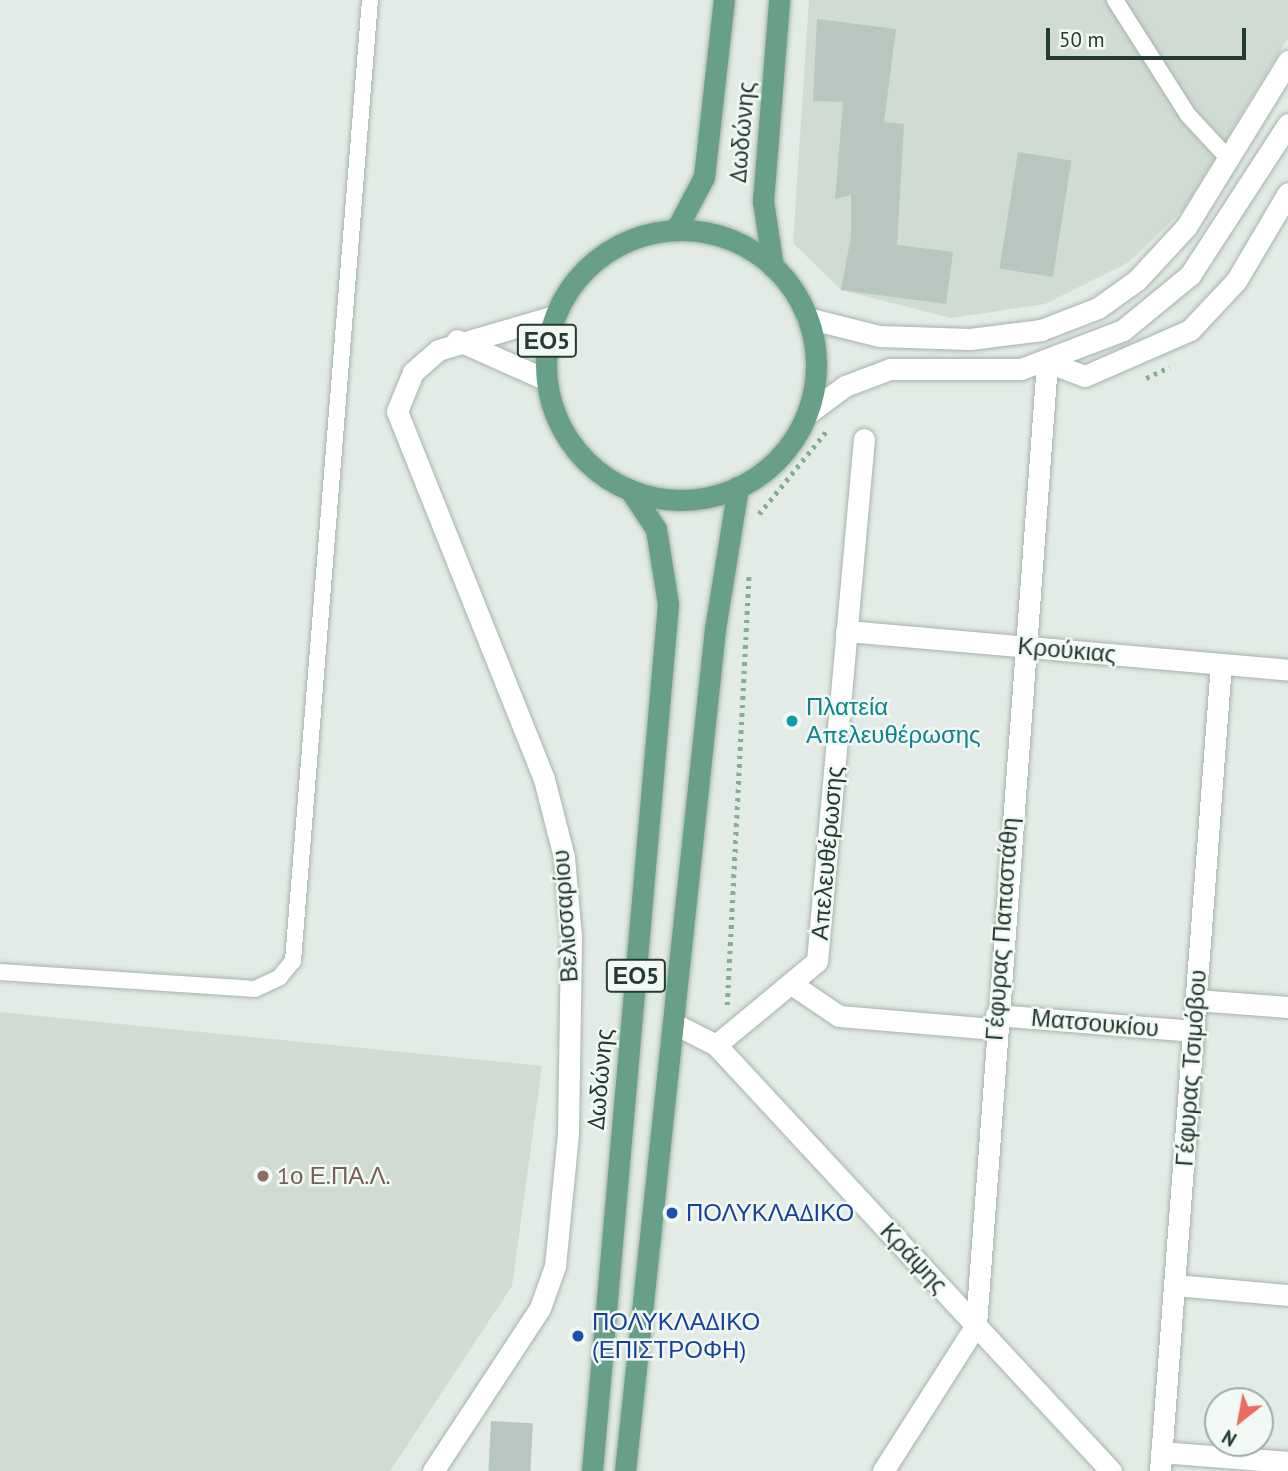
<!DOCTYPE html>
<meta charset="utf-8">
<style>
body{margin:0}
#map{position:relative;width:1288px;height:1471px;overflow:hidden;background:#e2ebe5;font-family:"PT Sans",sans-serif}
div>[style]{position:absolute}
.built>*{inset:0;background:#d0dbd4}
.building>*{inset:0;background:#b7c6be;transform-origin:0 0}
.path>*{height:4.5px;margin-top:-2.25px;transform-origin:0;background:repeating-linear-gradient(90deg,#84ae99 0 3.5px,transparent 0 8.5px)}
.roads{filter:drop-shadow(0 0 2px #a5b3ab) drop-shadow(0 0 2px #a5b3ab)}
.service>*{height:16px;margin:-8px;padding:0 8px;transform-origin:8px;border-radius:8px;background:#fff}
.minor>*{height:21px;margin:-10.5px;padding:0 10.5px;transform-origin:10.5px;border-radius:10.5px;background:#fff}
.tertiary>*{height:21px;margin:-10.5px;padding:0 10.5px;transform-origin:10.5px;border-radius:10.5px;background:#fff}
.secondary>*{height:21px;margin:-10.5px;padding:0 10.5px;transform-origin:10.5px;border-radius:10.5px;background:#fff}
.primary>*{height:21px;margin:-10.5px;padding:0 10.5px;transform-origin:10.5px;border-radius:10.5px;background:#689f88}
.primary>.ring{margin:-10.5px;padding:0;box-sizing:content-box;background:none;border:21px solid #689f88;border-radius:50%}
.dots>*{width:19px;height:19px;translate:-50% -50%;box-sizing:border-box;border:4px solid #f2f8f4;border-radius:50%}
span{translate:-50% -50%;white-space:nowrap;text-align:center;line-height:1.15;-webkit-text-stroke:5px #f2f8f4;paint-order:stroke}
.shield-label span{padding:2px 5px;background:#f2f8f4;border:2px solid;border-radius:5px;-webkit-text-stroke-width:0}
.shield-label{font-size:23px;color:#233b31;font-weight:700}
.street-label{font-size:24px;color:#233b31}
.culture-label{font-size:24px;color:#0d838f}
.left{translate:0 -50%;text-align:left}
.education-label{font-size:24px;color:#785e54}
.transit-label{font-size:24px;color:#164399}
.north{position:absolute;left:1204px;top:1387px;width:70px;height:70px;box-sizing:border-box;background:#f2f8f4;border:2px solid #9faca6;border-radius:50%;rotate:211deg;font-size:19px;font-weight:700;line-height:28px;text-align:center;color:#233b31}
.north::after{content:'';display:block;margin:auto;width:24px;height:32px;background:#eb6b60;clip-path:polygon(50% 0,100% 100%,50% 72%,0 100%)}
.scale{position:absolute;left:1046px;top:28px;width:200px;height:32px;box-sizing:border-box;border:4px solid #233b31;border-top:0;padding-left:9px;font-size:21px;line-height:24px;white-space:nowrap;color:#233b31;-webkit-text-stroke:5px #f2f8f4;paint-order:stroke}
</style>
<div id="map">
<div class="built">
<i style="clip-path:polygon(809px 0,1288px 0,1288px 38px,1184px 209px,1129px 262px,1045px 304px,951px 318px,841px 290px,793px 243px)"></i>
<i style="clip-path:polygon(0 1012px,542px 1066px,512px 1286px,390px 1471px,0 1471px)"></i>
</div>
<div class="building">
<i style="clip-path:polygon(817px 19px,896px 29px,884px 122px,904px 124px,897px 245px,953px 252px,946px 304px,841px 290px,851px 236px,851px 195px,835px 199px,843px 102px,813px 101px)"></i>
<i style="left:1018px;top:152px;width:54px;height:118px;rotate:9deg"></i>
<i style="left:491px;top:1421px;width:42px;height:50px;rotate:3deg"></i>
</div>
<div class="path">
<i style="left:1146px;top:378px;width:26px;rotate:-25deg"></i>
<i style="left:759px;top:514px;width:109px;rotate:-50.9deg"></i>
<i style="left:727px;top:1005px;width:429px;rotate:-87.1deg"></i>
</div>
<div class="roads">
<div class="service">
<i style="left:1115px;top:0;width:136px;rotate:57.6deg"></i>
<i style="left:1188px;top:115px;width:59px;rotate:47.1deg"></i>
<i style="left:0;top:972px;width:256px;rotate:3.8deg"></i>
<i style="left:255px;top:989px;width:26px;rotate:-25deg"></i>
<i style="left:279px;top:978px;width:22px;rotate:-51deg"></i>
<i style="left:293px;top:961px;width:964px;rotate:-85.42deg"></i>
</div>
<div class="minor">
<i style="left:457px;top:340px;width:98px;rotate:24deg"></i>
<i style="left:846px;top:631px;width:444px;rotate:5deg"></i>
<i style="left:793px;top:985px;width:55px;rotate:34deg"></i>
<i style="left:839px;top:1016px;width:157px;rotate:4.8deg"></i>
<i style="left:1196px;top:1000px;width:92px;rotate:4.4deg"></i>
<i style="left:996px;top:1015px;width:199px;rotate:4.6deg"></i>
<i style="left:673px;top:1023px;width:48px;rotate:27.1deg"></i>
<i style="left:716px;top:1045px;width:131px;rotate:-39.7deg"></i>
<i style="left:817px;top:961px;width:524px;rotate:-84.86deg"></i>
<i style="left:716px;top:1045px;width:581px;rotate:47.16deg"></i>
<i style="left:1174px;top:1285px;width:114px;rotate:5deg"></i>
<i style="left:1161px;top:1452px;width:127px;rotate:4.5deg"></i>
<i style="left:433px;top:1471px;width:195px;rotate:-56.7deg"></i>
<i style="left:540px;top:1308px;width:45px;rotate:-70.3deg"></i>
<i style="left:555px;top:1266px;width:134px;rotate:-84.4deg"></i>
<i style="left:568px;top:1133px;width:197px;rotate:-89.1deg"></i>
<i style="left:571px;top:936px;width:79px;rotate:-95.1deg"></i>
<i style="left:564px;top:857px;width:81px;rotate:-104.4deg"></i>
<i style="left:544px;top:779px;width:396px;rotate:-111.8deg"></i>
<i style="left:397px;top:411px;width:42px;rotate:-67.7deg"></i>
<i style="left:413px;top:372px;width:33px;rotate:-41deg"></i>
<i style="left:438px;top:350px;width:121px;rotate:-16.3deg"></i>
<i style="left:883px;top:1471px;width:173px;rotate:-57.5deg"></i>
<i style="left:976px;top:1325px;width:966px;rotate:-85.78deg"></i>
<i style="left:1047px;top:362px;width:40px;rotate:20.2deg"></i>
<i style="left:1085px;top:376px;width:115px;rotate:-23.7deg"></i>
<i style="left:1190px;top:330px;width:67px;rotate:-46.8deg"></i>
<i style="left:1236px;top:281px;width:102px;rotate:-59.4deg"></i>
<i style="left:1160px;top:1471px;width:809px;rotate:-85.68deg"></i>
</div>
<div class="tertiary">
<i style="left:1285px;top:198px;width:4px;rotate:45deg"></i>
</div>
<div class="secondary">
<i style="left:807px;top:318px;width:74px;rotate:14deg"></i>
<i style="left:879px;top:336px;width:91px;rotate:1.9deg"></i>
<i style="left:970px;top:339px;width:72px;rotate:-7.2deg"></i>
<i style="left:1041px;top:330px;width:61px;rotate:-21.1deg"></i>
<i style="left:1098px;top:308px;width:48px;rotate:-35.7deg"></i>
<i style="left:1137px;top:280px;width:72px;rotate:-47.2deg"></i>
<i style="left:1186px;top:227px;width:195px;rotate:-58.4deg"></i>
<i style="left:807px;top:414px;width:47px;rotate:-36.4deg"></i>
<i style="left:845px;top:386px;width:48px;rotate:-20.7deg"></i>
<i style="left:890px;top:369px;width:131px"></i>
<i style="left:1021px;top:369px;width:109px;rotate:-20.9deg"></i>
<i style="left:1123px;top:330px;width:87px;rotate:-39.4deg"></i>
<i style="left:1190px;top:275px;width:180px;rotate:-57deg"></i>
</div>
<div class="primary">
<i style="left:676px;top:230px;width:60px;rotate:-62.2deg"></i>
<i style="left:704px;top:177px;width:178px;rotate:-83.6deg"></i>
<i class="ring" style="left:546px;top:230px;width:249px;height:249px"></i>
<i style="left:773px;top:267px;width:67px;rotate:-98.6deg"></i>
<i style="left:763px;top:201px;width:202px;rotate:-85.4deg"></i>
<i style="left:592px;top:1471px;width:870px;rotate:-84.99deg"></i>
<i style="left:668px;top:604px;width:76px;rotate:-99.1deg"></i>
<i style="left:656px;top:529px;width:47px;rotate:-123.7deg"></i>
<i style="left:625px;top:1471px;width:847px;rotate:-83.9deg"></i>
<i style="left:715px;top:629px;width:144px;rotate:-80.8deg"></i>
</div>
</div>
<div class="dots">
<i style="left:792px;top:721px;background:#0f9aa8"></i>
<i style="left:263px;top:1176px;background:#8d6e63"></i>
<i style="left:672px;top:1213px;background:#1a4fb4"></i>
<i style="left:578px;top:1336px;background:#1a4fb4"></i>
</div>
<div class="shield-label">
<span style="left:547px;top:341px">ΕΟ5</span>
<span style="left:636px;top:976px">ΕΟ5</span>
</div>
<div class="street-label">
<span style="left:742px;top:132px;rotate:-85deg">Δωδώνης</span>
<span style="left:1067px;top:650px;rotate:5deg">Κρούκιας</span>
<span style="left:827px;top:853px;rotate:-85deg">Απελευθέρωσης</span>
<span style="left:565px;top:916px;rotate:-94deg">Βελισσαρίου</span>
<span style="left:1002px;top:929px;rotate:-86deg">Γέφυρας Παπαστάθη</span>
<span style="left:1095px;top:1023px;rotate:5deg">Ματσουκίου</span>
<span style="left:1191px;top:1068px;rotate:-86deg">Γέφυρας Τσιμόβου</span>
<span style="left:600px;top:1079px;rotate:-85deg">Δωδώνης</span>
<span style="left:914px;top:1258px;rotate:47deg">Κράψης</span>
</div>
<div class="culture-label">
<span class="left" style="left:806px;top:721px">Πλατεία<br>Απελευθέρωσης</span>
</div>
<div class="education-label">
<span class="left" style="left:277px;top:1176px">1ο Ε.ΠΑ.Λ.</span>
</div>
<div class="transit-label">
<span class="left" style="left:686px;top:1213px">ΠΟΛΥΚΛΑΔΙΚΟ</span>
<span class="left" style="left:592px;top:1336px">ΠΟΛΥΚΛΑΔΙΚΟ<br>(ΕΠΙΣΤΡΟΦΗ)</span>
</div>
<div class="north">N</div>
<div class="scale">50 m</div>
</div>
